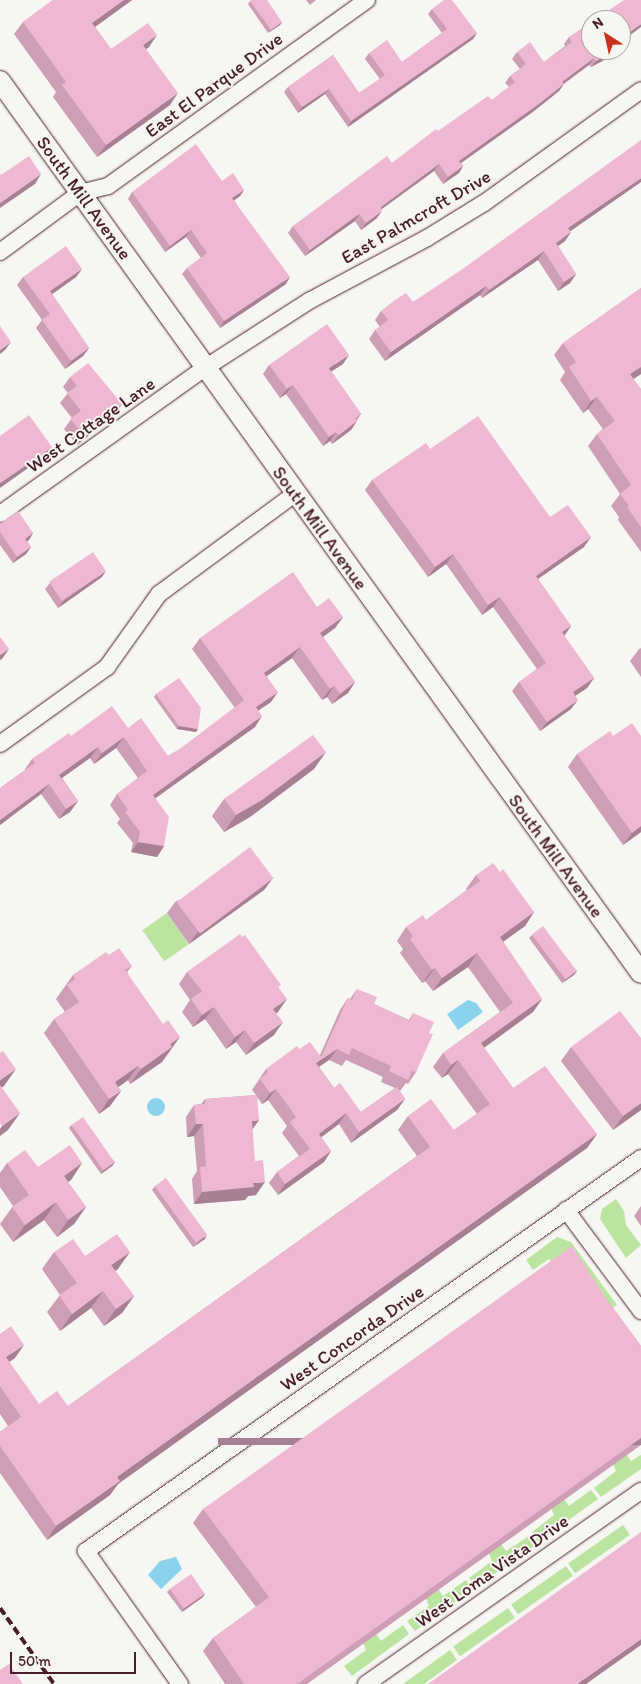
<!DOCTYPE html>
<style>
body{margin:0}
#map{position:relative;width:641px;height:1684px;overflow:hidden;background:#f6f6f2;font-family:Itim,sans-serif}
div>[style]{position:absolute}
.green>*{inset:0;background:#bbe4a0;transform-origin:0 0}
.water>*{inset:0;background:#8bd2ed}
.round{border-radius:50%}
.roads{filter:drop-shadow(0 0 1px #4a1f2b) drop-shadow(0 0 1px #4a1f2b)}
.minor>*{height:16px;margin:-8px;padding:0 8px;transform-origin:8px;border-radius:8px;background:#f6f6f2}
.major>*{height:20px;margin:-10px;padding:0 10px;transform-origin:10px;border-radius:10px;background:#f6f6f2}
.rail>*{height:4px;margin-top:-2px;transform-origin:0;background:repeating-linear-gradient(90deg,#4a1f2b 0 8px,transparent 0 12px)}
.wall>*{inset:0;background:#cd9eb5}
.shaded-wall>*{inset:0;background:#a78193;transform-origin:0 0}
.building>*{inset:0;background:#eeb8d2;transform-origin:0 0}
span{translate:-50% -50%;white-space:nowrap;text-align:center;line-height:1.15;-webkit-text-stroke:4px #f6f6f2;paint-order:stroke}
.street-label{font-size:19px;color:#4a1f2b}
.north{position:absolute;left:581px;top:10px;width:50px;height:50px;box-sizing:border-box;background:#f6f6f2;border:1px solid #b1a0a2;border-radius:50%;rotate:325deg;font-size:14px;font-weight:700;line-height:20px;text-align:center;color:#4a1f2b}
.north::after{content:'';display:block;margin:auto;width:18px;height:22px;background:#c8321e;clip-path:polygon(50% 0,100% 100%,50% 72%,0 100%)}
.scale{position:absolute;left:10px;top:1652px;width:126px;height:22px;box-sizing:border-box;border:2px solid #4a1f2b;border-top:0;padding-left:6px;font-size:15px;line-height:18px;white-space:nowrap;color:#4a1f2b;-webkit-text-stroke:4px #f6f6f2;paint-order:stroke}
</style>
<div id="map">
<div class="green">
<i style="left:167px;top:913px;width:38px;height:30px;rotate:55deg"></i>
<i style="clip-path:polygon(616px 1199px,624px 1211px,626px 1225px,641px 1245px,626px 1258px,600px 1219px,602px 1209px)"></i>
<i style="clip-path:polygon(557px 1237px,571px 1242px,617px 1305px,602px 1316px,549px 1259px,533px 1270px,526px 1260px)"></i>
<i style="clip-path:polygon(588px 1401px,631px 1461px,641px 1455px,641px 1469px,601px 1497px,594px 1488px,616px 1471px)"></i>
<i style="clip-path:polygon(525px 1445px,569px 1506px,591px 1490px,598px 1499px,538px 1542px,532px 1532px,554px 1515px)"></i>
<i style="clip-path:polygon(463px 1491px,506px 1551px,529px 1536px,535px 1545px,476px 1587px,469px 1578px,492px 1561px)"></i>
<i style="left:623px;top:1525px;width:12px;height:67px;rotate:55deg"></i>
<i style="clip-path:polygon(400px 1535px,443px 1596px,466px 1580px,473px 1589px,415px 1631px,407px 1621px,429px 1606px)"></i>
<i style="left:566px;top:1566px;width:12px;height:67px;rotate:55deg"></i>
<i style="clip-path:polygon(337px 1580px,381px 1641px,403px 1625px,409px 1634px,352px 1676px,344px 1666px,366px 1650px)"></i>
<i style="left:508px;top:1608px;width:12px;height:67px;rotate:55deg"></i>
<i style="clip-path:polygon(450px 1650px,457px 1660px,424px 1684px,403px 1684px)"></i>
</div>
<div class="water">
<i style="clip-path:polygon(468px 1000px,476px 1003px,483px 1012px,458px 1030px,447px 1014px)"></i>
<i class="round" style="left:147px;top:1098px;width:18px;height:18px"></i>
<i style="clip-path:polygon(176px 1557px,182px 1569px,161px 1589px,148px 1575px,160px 1561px)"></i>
</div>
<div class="roads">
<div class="minor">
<i style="left:0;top:252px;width:99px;rotate:-36.4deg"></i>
<i style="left:80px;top:193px;width:29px;rotate:-14deg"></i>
<i style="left:108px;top:186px;width:319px;rotate:-35.7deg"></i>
<i style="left:0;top:514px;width:252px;rotate:-35.5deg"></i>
<i style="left:205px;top:368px;width:124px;rotate:-32.8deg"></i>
<i style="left:309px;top:301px;width:134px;rotate:-28.1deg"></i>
<i style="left:427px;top:238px;width:67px;rotate:-31.6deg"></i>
<i style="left:484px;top:203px;width:193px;rotate:-35.7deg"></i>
<i style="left:0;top:744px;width:132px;rotate:-35.7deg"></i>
<i style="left:107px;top:667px;width:90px;rotate:-54.5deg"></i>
<i style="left:159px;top:594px;width:170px;rotate:-36.4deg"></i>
<i style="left:566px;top:1210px;width:126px;rotate:53.4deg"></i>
<i style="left:180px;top:1684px;width:163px;rotate:-125.3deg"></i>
<i style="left:86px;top:1551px;width:680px;rotate:-35.3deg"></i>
<i style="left:366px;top:1684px;width:336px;rotate:-35.1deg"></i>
</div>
<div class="major">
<i style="left:0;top:81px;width:1098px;rotate:54.3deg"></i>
</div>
</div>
<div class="rail">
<i style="left:0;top:1608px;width:93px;rotate:54.6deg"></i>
</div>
<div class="wall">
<i style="clip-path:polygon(53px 0,132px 0,95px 27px,111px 49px,149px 47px,146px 49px,170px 105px,97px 157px,53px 97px,56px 92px,14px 34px,23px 22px)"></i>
<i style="clip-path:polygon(306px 0,316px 0,310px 5px)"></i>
<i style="clip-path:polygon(250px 1px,282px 22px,280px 25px,268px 33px,248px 4px)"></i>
<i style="clip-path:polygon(432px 9px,477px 33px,473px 39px,348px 127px,325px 94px,298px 113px,284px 92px,288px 87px,333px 55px,359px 93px,380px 79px,365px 59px,369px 53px,402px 62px,442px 33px,428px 14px)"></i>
<i style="clip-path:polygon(569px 37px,610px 57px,591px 67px,589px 65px,564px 84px,559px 91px,534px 111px,461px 163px,463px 166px,459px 173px,443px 184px,434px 171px,382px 209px,377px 218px,361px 230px,355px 221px,305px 256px,288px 233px,293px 226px,392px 163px,438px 131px,492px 100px,509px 87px,505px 83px,510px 76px,520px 69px,512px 59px,517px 52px,544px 62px,565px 46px,564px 44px)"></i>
<i style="clip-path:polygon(222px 181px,244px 190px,240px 196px,234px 200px,286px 284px,220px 328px,182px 274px,187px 268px,201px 258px,186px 237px,165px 252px,128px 199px,132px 192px)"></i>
<i style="clip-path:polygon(641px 182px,570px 231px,571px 232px,565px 241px,558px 246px,576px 274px,570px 283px,558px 291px,538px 260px,482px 298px,480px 295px,385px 361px,369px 339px,375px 330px,380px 327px,375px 320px,381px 311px,413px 302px)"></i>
<i style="clip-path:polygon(82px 269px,76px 277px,52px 294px,89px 348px,83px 356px,65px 369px,36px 328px,42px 320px,17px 285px,23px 277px)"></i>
<i style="clip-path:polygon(641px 288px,641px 374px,633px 379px,641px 389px,641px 552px,618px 520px,619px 517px,611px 506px,620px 494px,588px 446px,597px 434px,603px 429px,588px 409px,583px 413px,560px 380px,565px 372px,554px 355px,563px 343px)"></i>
<i style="clip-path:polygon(343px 364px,331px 371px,361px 414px,351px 430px,332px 444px,330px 441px,323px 446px,286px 394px,280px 398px,263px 374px,269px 365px)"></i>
<i style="clip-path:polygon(70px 377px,122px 404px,115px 414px,77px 445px,64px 429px,72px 418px,60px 403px,68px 393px,63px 387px)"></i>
<i style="clip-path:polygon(430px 449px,550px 517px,584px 547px,538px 579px,571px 626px,564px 636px,594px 678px,587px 688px,575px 696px,571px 709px,540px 731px,512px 691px,519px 682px,537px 669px,493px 607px,482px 615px,446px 564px,428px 577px,365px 490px,372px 480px)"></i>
<i style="clip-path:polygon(0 524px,33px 533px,29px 540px,27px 541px,31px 547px,26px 554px,13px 563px,0 545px)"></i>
<i style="clip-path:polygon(102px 577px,58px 608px,45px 589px,50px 583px)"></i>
<i style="clip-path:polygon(317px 607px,343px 617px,335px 628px,323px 637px,355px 682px,348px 693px,332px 704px,327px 697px,322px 700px,292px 658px,267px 676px,271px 702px,258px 711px,255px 727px,155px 798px,164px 846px,157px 857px,131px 852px,133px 843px,117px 823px,120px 819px,110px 805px,117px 794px,138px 778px,116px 748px,94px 764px,90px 758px,62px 778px,78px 801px,70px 812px,59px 819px,41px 794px,0 825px,0 788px,25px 770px,25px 769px,32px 759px,71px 736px,128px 728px,168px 756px,180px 749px,235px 708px,192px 649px,200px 638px)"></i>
<i style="clip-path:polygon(641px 648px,641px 677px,630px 661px,639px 649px)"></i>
<i style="clip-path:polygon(156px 694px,198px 729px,196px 732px,177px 729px,154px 697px)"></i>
<i style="clip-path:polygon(613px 736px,641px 736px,641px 832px,623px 845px,568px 767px,577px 754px)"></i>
<i style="clip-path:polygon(314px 769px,250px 817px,224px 832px,212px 816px,224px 799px)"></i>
<i style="clip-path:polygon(500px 872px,534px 912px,525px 926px,503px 942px,542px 999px,533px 1012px,484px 1048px,513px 1088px,597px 1134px,587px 1148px,118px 1484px,110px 1495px,47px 1540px,0 1473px,0 1432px,8px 1426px,0 1414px,0 1334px,15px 1358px,9px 1362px,39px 1404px,68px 1406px,417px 1156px,398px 1130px,408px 1116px,454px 1130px,477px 1114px,448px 1074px,442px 1078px,433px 1067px,443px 1053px,500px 1012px,468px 967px,433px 991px,425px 981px,422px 983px,400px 953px,403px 949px,397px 941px,406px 927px,426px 920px,467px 890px,466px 889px,476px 875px)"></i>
<i style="clip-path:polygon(273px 878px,264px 890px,189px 944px,167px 913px,176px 901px)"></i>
<i style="clip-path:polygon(532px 935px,577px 971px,574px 975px,562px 983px,529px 938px)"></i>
<i style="clip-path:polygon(242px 937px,279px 988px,278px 1012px,276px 1013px,274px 1035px,246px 1055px,236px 1042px,226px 1049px,205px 1019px,193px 1027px,182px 1012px,190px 1000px,179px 984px,187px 972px)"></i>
<i style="clip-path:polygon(109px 955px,132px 966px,127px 972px,170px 1052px,168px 1053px,162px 1062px,130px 1084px,128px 1080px,118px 1087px,121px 1091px,110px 1106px,99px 1114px,44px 1033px,54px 1019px,65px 1012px,56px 999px,73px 975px)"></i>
<i style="clip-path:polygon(evenodd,357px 989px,374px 1004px,409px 1020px,413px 1013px,429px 1033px,416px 1072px,408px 1084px,406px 1083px,400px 1091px,399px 1090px,405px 1099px,397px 1110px,351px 1143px,339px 1124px,321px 1137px,331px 1151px,324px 1162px,278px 1195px,269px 1183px,277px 1172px,299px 1156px,282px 1133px,287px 1126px,268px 1100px,262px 1104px,257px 1097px,252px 1130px,256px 1195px,248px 1196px,245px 1200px,194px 1204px,192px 1179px,197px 1171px,194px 1136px,187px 1137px,186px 1117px,194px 1105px,201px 1104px,205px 1099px,256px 1095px,252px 1090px,266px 1069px,299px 1049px,320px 1055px,340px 1010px,348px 998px,350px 999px,357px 989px,329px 1060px,342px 1066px,346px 1060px,383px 1077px,381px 1082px,395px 1088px,361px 1112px,334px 1088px,319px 1067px,329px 1060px)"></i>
<i style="clip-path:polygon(571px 1047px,641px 1110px,613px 1130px,561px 1061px)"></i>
<i style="clip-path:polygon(71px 1125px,115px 1162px,112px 1166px,101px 1174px,69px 1128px)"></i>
<i style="clip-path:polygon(7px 1163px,38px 1167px,82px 1163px,71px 1180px,68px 1182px,86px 1207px,74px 1224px,57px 1237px,44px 1220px,13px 1242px,0 1224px,13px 1206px,0 1187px,0 1173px)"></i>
<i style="clip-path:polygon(155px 1186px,205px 1239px,193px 1247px,152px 1190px)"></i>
<i style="clip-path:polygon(641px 1206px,641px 1226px,634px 1216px)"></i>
<i style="clip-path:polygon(54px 1252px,85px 1256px,118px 1269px,115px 1271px,134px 1296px,122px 1313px,104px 1326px,91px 1308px,60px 1331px,47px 1312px,60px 1295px,42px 1269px)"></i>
<i style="clip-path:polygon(605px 1297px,641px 1346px,641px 1445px,307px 1684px,225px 1684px,203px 1651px,213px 1638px,256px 1607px,193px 1523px,203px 1509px)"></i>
<i style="clip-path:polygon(170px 1589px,205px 1594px,203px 1597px,182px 1612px,167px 1592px)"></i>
</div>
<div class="shaded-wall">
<i style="clip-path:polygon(124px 0,132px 0,84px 35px,92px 23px)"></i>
<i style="clip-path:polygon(282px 22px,280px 25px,268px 33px,271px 30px)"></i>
<i style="clip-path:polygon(641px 24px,641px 27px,621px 42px,621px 38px)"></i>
<i style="clip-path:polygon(477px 33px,473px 39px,348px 127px,351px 121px)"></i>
<i style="clip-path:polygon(157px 35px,149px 47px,135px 57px,143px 45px)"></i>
<i style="clip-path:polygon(615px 50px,618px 50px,610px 57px,591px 67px,596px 61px)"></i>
<i style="clip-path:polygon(594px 58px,589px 65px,557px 88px,562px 82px)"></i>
<i style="clip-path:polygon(564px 84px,559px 91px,534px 111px,454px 168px,459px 161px)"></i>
<i style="clip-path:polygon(329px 89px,325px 94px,298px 113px,302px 107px)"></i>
<i style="clip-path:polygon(178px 93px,170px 105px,97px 157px,106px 145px)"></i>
<i style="clip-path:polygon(439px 164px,434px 171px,376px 213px,381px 207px)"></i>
<i style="clip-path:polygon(463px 166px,459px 173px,443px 184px,448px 177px)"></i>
<i style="clip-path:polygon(41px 174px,35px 184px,0 208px,0 203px)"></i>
<i style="clip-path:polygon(641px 178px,641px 182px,562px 237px,568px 228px)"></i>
<i style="clip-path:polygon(244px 190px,240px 196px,228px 205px,232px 198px)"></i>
<i style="clip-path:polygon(382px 211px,377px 218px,361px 230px,366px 223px)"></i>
<i style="clip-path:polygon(359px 214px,355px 221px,305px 256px,310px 250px)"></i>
<i style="clip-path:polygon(191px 230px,186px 237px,165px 252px,170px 246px)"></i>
<i style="clip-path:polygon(571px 232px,565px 241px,550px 252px,556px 243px)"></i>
<i style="clip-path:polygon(544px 251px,538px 260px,482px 298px,489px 290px)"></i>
<i style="clip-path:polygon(82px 269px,76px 277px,44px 300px,50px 291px)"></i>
<i style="clip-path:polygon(576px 274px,570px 283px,558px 291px,564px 282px)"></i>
<i style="clip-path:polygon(290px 277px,286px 284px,220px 328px,224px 321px)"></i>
<i style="clip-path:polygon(486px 286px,480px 295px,385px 361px,391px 352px)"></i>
<i style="clip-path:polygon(11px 342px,5px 350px,0 354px,0 350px)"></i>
<i style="clip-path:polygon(89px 348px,83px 356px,65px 369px,71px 361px)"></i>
<i style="clip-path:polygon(349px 355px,343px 364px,323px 377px,329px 368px)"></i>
<i style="clip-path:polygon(641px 367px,641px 374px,621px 387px,630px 374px)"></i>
<i style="clip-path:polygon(293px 385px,286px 394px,280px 398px,287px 389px)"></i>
<i style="clip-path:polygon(597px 397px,588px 409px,583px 413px,591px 401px)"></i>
<i style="clip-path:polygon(122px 404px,115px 414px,77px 445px,84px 435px)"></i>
<i style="clip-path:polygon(357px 421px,351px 430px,332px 444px,339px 435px)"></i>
<i style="clip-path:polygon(336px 432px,330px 441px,323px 446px,329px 437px)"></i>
<i style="clip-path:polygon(52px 447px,45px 456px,0 488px,0 483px)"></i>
<i style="clip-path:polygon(33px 533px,29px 540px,21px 545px,25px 539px)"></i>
<i style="clip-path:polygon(591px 537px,584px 547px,529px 585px,536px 576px)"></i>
<i style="clip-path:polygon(31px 547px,26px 554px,13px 563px,17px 557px)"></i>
<i style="clip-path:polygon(453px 554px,446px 564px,428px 577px,435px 567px)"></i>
<i style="clip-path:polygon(106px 571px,102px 577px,58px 608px,63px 601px)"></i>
<i style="clip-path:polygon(500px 597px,493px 607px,482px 615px,488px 605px)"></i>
<i style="clip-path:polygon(343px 617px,335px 628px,313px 644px,320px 633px)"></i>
<i style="clip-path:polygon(571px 626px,564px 636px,562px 632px)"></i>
<i style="clip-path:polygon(300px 647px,292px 658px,257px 683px,264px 673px)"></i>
<i style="clip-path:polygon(9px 649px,2px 659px,0 660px,0 655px)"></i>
<i style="clip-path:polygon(594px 678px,587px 688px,566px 702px,573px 692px)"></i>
<i style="clip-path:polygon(355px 682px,348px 693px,332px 704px,340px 694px)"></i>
<i style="clip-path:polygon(334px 686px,327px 697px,322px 700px,330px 689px)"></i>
<i style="clip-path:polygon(278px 692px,271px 702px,248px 717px,256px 707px)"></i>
<i style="clip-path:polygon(578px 700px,571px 709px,540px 731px,547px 722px)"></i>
<i style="clip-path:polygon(262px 716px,255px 727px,146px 805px,153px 795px)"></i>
<i style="clip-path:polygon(179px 726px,198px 729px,196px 732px,177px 729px)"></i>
<i style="clip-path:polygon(124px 737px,116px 748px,94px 764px,102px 753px)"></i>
<i style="clip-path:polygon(98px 747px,90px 758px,52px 785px,59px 775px)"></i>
<i style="clip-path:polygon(326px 752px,314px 769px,250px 817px,224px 832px,236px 815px)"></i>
<i style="clip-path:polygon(49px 784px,41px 794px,0 825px,0 820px)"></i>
<i style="clip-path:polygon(78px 801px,70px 812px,59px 819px,66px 809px)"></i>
<i style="clip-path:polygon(641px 826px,641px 832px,623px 845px,632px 833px)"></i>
<i style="clip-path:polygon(138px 842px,164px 846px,157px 857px,131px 852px)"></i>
<i style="clip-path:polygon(273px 878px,264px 890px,189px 944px,198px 932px)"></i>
<i style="clip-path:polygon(534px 912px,525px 926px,490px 951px,500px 937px)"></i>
<i style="clip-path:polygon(477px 953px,468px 967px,433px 991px,442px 978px)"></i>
<i style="clip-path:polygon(435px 968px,425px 981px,422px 983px,432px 970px)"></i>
<i style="clip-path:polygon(577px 971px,574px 975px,562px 983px,565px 980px)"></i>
<i style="clip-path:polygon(287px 999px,278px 1012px,264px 1022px,273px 1009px)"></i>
<i style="clip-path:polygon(542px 999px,533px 1012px,471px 1057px,481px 1043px)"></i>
<i style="clip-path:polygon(214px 1007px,205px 1019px,193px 1027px,202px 1015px)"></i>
<i style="clip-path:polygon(283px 1022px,274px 1035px,246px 1055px,254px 1043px)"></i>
<i style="clip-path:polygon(245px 1030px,236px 1042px,226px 1049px,235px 1037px)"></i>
<i style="clip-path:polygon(180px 1037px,162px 1062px,130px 1084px,141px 1069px,170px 1044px)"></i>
<i style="clip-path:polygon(337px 1049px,329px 1060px,308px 1074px,316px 1063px)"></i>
<i style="clip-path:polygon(458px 1060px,448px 1074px,442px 1078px,451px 1065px)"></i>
<i style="clip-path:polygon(138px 1066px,128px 1080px,106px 1096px,115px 1082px)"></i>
<i style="clip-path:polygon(16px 1069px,4px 1086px,0 1089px,0 1080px)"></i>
<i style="clip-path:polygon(276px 1089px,268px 1100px,262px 1104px,270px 1093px)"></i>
<i style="clip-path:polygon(121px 1091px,110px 1106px,99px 1114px,109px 1099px)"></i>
<i style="clip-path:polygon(405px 1099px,397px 1110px,351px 1143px,359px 1132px)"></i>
<i style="clip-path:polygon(641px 1103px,641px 1110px,613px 1130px,623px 1116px)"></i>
<i style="clip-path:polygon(20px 1113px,8px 1130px,0 1136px,0 1129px,2px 1126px)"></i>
<i style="clip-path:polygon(346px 1113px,339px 1124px,311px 1145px,319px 1134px)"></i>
<i style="clip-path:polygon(259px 1120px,250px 1133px,252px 1121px)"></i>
<i style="clip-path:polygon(196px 1124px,203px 1124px,194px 1136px,187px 1137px)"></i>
<i style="clip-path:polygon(597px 1134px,587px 1148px,118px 1484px,110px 1495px,47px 1540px,56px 1526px,117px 1477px)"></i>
<i style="clip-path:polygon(331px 1151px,324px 1162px,278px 1195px,285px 1184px)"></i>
<i style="clip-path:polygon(115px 1162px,112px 1166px,101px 1174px,103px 1171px)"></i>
<i style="clip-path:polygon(82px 1163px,71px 1180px,52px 1193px,64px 1176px)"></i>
<i style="clip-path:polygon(265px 1182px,256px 1195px,248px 1196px,245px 1200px,194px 1204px,202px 1192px,253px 1183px)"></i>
<i style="clip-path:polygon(56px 1202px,44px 1220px,13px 1242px,25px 1225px)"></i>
<i style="clip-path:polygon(86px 1207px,74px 1224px,57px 1237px,68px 1220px)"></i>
<i style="clip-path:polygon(207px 1235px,205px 1239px,193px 1247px,196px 1244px)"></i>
<i style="clip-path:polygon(130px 1252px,118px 1269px,99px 1282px,111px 1265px)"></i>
<i style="clip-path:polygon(103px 1291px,91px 1308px,60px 1331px,72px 1314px)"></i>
<i style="clip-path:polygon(134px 1296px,122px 1313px,104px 1326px,116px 1309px)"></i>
<i style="clip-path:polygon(24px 1345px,15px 1358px,0 1368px,6px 1357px)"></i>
<i style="left:641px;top:1438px;width:7px;height:423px;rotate:90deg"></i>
<i style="clip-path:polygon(205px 1594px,203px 1597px,182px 1612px,184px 1609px)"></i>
<i style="clip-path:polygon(641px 1639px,641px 1645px,586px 1684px,577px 1684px)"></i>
</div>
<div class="building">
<i style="clip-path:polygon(53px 0,124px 0,92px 23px,111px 49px,148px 23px,157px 35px,143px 45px,178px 93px,106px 145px,62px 85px,66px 82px,23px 22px)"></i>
<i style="clip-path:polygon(252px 0,267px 0,282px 22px,271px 30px,250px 1px)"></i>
<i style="clip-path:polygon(444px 0,452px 0,477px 33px,351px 121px,329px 89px,302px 107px,288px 87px,333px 55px,359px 93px,385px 75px,369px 53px,387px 40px,402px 62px,447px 29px,432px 9px)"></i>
<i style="clip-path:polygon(624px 0,641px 0,641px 24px,621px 38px,624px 42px,621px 45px,621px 20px,594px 20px)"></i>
<i style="clip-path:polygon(591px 22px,591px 50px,614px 50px,596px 61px,594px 58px,562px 82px,564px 84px,539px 104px,459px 161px,463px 166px,448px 177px,439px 164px,381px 207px,382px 211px,366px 223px,359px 214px,310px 250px,293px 226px,387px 156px,392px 163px,436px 129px,438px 131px,488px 96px,492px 100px,515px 82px,510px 76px,526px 64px,517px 52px,530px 42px,544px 62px,572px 42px,569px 37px)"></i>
<i style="clip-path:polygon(641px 140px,641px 178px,568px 228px,571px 232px,556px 243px,576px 274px,564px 282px,544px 251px,489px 290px,486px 286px,391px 352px,375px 330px,388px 320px,381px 311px,395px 300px,406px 293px,413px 302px,464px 268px)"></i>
<i style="clip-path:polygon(196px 144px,222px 181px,233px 173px,244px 190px,232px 198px,290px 277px,224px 321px,187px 268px,207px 253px,191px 230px,170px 246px,132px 192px)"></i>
<i style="clip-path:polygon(29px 156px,41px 174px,0 203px,0 173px,1px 175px)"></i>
<i style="clip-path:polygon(66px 246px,82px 269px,50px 291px,89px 348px,71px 361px,42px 320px,50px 314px,23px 277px)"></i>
<i style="clip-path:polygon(641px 288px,641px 367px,630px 374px,641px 389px,641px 527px,627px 507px,629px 506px,620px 494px,631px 485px,597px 434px,615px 421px,597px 397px,591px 401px,569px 367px,576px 362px,563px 343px)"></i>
<i style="clip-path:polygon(327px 324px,349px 355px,329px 368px,361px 414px,355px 418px,357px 421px,339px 435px,336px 432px,329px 437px,293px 385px,287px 389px,269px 365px)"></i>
<i style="clip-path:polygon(0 326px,11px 342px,0 350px)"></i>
<i style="clip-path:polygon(88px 363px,122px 404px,84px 435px,70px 419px,81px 411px,67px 393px,77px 386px,70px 377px)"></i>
<i style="clip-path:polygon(29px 415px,52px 447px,0 483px,0 436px)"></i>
<i style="clip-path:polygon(478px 416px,550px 517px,568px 505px,591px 537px,536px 576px,571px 626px,562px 632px,594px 678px,573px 692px,578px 700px,547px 722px,519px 682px,546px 663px,500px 597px,488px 605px,453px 554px,435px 567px,372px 480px,426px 443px,430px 449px)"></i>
<i style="clip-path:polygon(18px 511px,33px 533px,25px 539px,31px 547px,17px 557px,0 532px,0 524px)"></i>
<i style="left:93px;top:552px;width:23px;height:53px;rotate:56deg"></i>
<i style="clip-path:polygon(293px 572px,317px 607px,329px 598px,343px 617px,320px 633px,355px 682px,340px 694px,334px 686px,330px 689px,300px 647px,264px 673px,278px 692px,256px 707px,262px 716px,153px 795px,169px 817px,164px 846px,138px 842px,140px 832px,125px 812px,128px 810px,117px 794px,147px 771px,124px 737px,102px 753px,98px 747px,59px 775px,78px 801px,66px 809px,49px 784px,0 820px,0 788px,35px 763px,32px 759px,69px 733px,71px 736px,112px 706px,128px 728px,141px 718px,168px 756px,180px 749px,244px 700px,200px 638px)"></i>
<i style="clip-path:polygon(0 637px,9px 649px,0 655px)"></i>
<i style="clip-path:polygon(179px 678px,201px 708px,198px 729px,179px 726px,156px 694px)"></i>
<i style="clip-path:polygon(632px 723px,641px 736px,641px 826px,632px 833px,577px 754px,610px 731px,613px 736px)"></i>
<i style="clip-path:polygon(313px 735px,326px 752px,262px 800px,236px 815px,224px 799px)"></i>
<i style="left:250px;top:847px;width:39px;height:92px;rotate:53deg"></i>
<i style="clip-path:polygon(493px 863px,500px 872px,503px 869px,534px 912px,500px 937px,542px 999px,481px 1043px,513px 1088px,545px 1066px,597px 1134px,117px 1477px,120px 1481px,56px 1526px,0 1446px,0 1432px,21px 1417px,0 1386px,0 1334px,11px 1326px,24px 1345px,6px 1357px,39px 1404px,57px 1391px,68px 1406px,430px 1147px,408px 1116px,431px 1099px,454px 1130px,490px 1104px,458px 1060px,451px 1065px,443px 1053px,513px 1003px,477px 953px,442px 978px,435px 968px,432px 970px,410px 939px,413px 936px,406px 927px,423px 915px,426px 920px,480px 881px,476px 875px)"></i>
<i style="left:543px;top:926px;width:56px;height:14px;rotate:53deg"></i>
<i style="clip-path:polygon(240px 934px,242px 937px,245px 935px,281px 985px,278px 987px,287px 999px,273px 1009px,283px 1022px,254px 1043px,245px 1030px,235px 1037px,214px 1007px,202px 1015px,191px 999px,202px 991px,187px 972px)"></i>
<i style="clip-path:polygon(119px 948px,132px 966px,125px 970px,163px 1024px,168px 1020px,180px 1037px,170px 1044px,172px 1047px,141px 1069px,138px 1066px,115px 1082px,121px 1091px,109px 1099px,54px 1019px,79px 1002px,67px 985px,75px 979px,73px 975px,106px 952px,109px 955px)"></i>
<i style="clip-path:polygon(357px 989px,377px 997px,374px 1004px,410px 1021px,413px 1013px,434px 1022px,429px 1033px,433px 1034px,416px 1072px,412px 1071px,408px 1080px,389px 1071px,391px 1066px,352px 1048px,349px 1055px,337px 1049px,316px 1063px,334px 1088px,340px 1083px,361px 1112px,397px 1087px,405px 1099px,359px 1132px,346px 1113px,319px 1134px,331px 1151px,285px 1184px,277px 1172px,310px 1149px,290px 1122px,296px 1117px,276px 1089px,270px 1093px,260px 1079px,268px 1072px,266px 1069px,297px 1046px,299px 1049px,310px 1042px,321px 1057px,348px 998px,352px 1000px)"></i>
<i style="clip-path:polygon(620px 1011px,641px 1038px,641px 1103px,623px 1116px,571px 1047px)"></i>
<i style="clip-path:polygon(3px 1051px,16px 1069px,0 1080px,0 1053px)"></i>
<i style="clip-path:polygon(0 1085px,20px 1113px,2px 1126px,0 1123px)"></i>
<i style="clip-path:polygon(257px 1095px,259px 1120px,252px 1121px,255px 1161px,263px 1160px,265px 1182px,253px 1183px,254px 1187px,202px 1192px,200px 1167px,206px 1166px,203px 1124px,196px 1124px,194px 1105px,205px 1104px,205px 1099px)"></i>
<i style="left:83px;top:1117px;width:55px;height:14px;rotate:55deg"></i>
<i style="clip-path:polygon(70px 1145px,82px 1163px,64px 1176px,86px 1207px,68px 1220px,56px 1202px,25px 1225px,12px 1207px,29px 1195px,7px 1163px,25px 1150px,38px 1167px)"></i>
<i style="left:166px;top:1178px;width:70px;height:14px;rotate:54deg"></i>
<i style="clip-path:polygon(117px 1234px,130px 1252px,111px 1265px,134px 1296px,116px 1309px,103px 1291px,72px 1314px,59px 1295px,77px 1283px,54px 1252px,73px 1239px,85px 1256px)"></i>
<i style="clip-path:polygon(572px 1246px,605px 1297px,641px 1346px,641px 1438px,297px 1684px,244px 1684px,213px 1638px,269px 1597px,203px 1509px)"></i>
<i style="clip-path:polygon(641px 1532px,641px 1639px,577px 1684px,428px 1684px)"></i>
<i style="left:191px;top:1574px;width:24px;height:26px;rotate:55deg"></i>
<i style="clip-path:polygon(9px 1664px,23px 1684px,0 1684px,0 1670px)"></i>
</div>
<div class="street-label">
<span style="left:214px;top:85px;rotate:-36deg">East El Parque Drive</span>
<span style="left:84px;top:198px;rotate:54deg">South Mill Avenue</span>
<span style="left:416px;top:217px;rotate:-30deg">East Palmcroft Drive</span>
<span style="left:91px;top:425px;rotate:-35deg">West Cottage Lane</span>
<span style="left:320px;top:528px;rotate:54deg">South Mill Avenue</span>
<span style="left:556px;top:856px;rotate:54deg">South Mill Avenue</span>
<span style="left:352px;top:1338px;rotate:-35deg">West Concorda Drive</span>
<span style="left:492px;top:1571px;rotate:-35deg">West Loma Vista Drive</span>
</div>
<div class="north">N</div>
<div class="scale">50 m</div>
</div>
